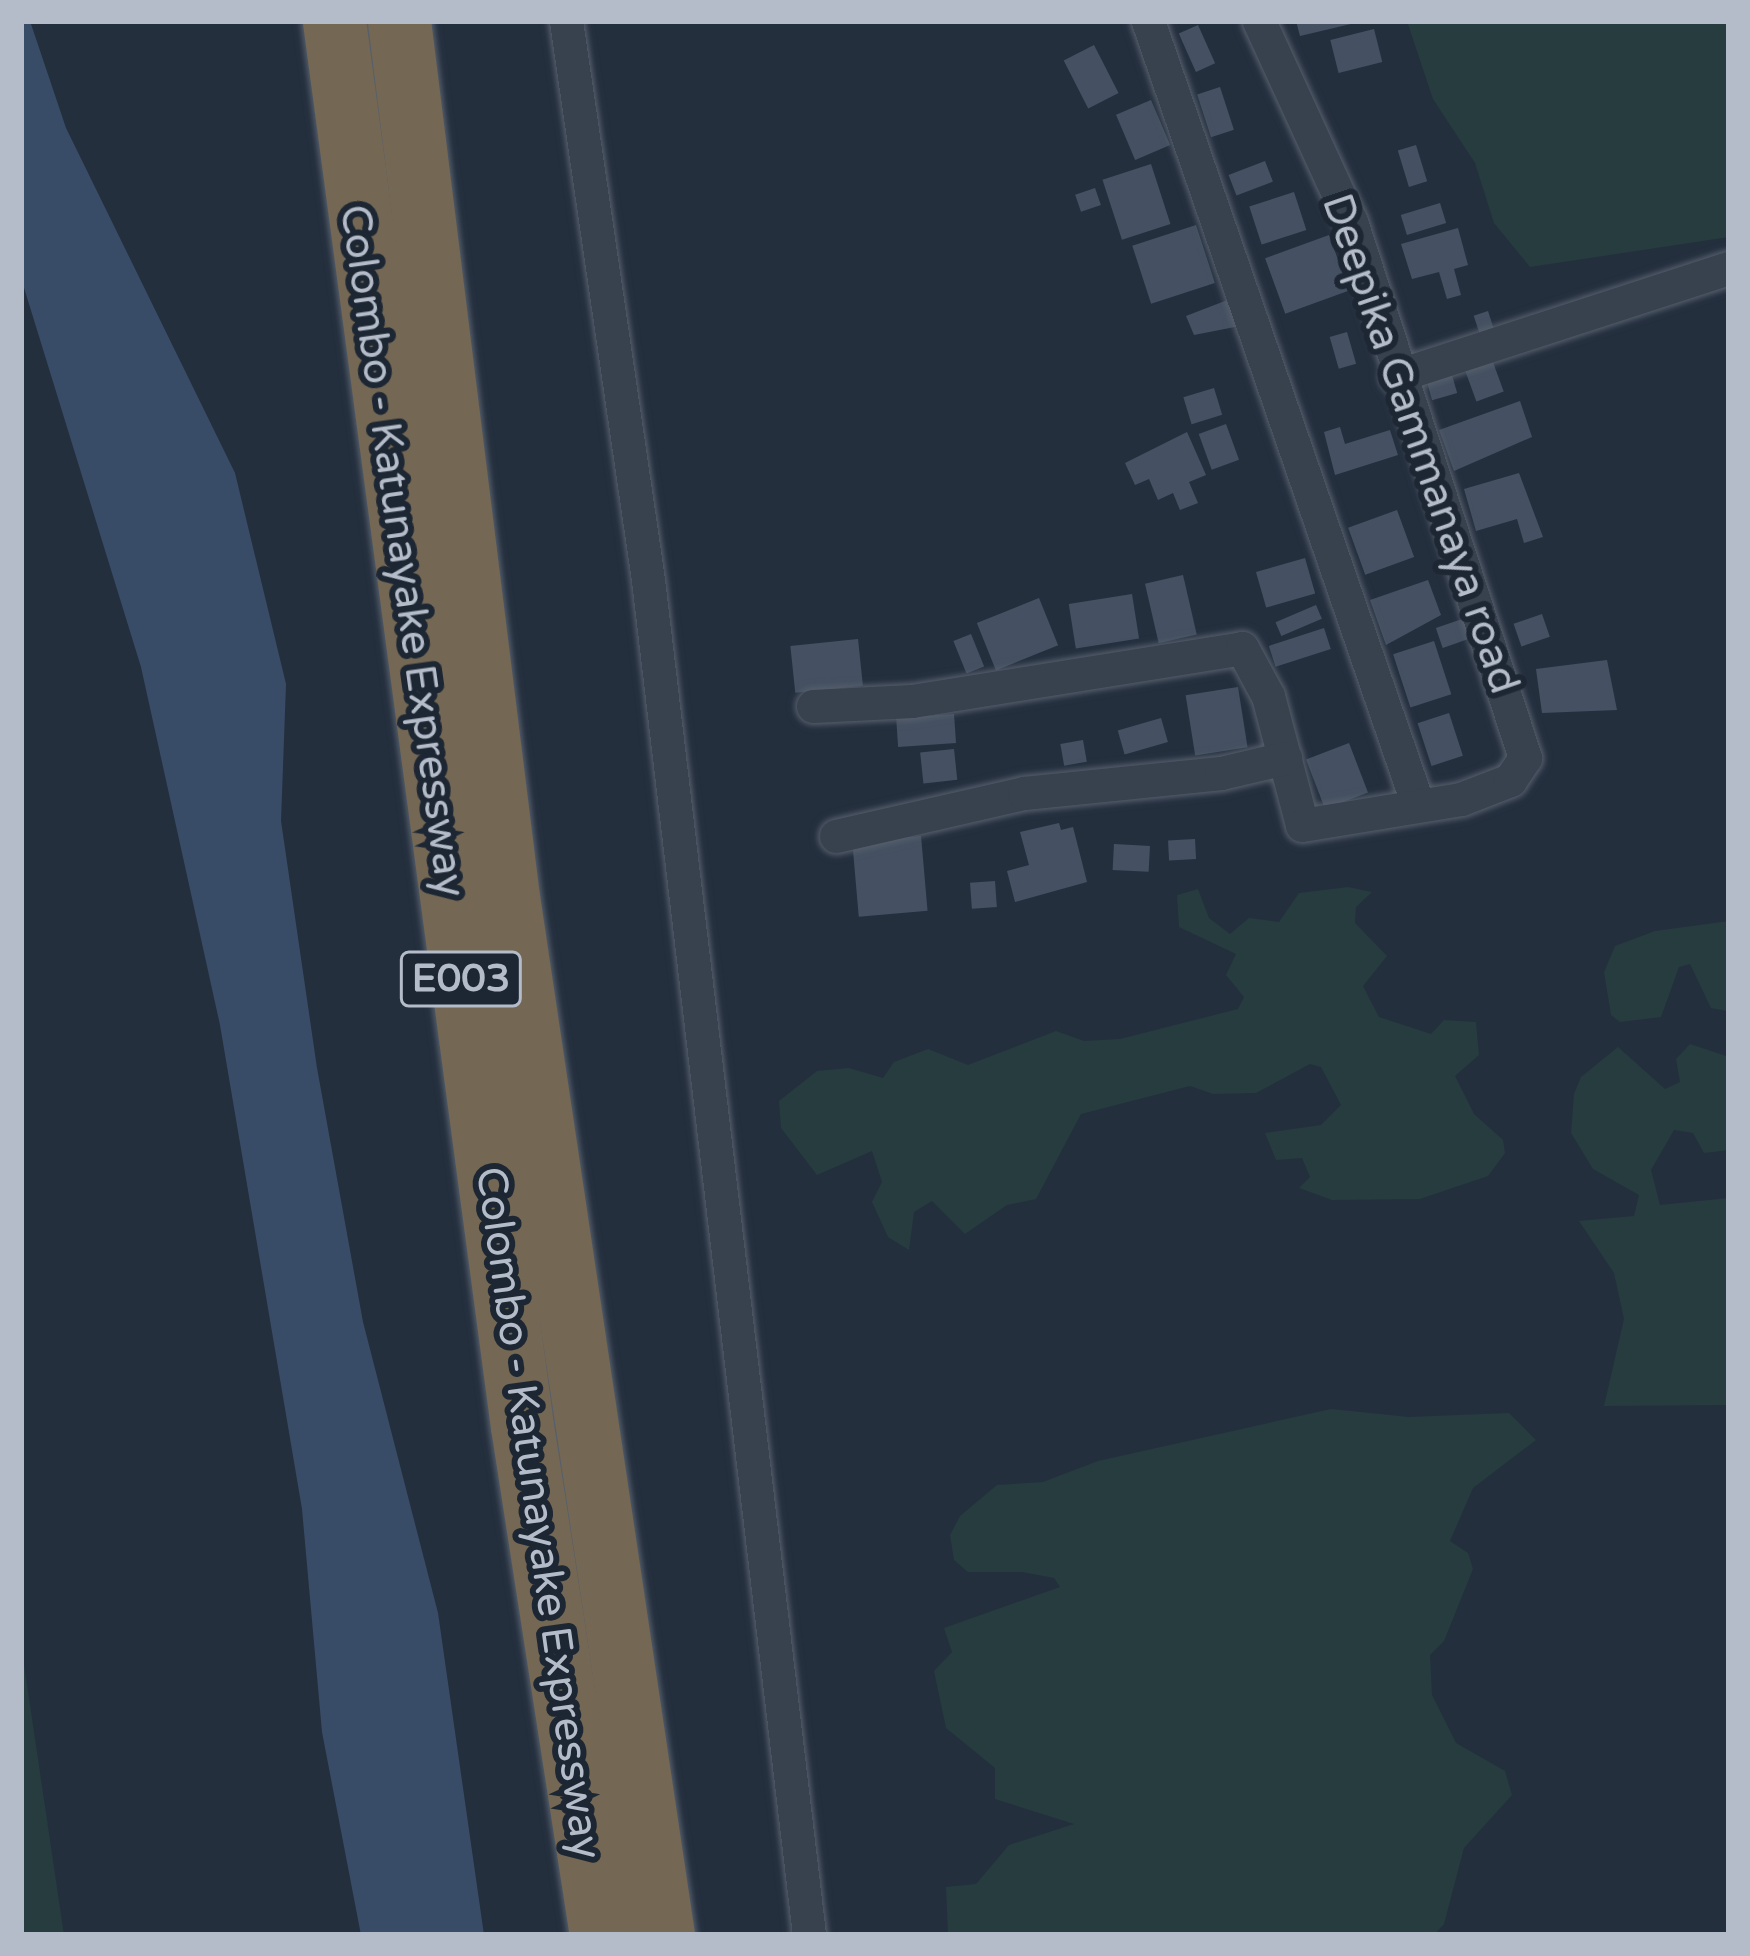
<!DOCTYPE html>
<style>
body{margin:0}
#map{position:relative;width:1750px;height:1956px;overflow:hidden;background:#242f3e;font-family:"Varela Round",sans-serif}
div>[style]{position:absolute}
.green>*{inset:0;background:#263c3f}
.water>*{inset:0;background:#394c67}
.building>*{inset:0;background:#455162;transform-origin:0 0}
.roads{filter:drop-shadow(0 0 3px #565f6c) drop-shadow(0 0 3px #565f6c)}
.street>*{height:33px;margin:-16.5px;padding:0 16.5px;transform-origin:16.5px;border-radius:16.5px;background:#38414e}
.highway>*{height:63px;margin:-31.5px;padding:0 31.5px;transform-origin:31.5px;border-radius:31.5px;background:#746855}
span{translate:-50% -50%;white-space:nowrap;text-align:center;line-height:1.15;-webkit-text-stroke:12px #1d2633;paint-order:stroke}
.shield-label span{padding:3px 9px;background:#1d2633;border:3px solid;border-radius:9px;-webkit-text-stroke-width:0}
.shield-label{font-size:39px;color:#b4bcc9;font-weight:700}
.street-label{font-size:42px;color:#b4bcc9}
.frame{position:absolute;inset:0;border:24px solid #b4bcc9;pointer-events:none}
</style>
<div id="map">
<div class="green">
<i style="clip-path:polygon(1407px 21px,1729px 21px,1729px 237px,1530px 267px,1494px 223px,1475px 163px,1433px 99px)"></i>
<i style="clip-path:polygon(1348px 887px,1372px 892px,1356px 907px,1355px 923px,1387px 956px,1363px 986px,1379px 1017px,1431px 1034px,1444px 1020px,1476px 1022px,1479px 1055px,1455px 1076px,1474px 1114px,1503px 1140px,1505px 1153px,1488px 1176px,1420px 1199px,1332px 1200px,1299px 1188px,1310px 1177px,1302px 1158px,1276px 1160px,1265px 1133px,1321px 1125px,1341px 1105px,1321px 1067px,1310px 1064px,1256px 1093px,1213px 1094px,1190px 1086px,1081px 1114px,1036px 1199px,1007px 1205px,965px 1234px,932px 1201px,914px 1212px,909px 1250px,888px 1237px,872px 1202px,882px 1182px,872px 1151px,817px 1175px,781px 1128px,779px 1101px,817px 1071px,849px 1068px,883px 1078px,894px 1062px,928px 1049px,968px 1065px,1056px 1031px,1084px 1041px,1120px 1039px,1238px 1009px,1244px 997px,1226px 975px,1236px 954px,1179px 927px,1177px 895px,1198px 889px,1209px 918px,1230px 934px,1249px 918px,1279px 922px,1299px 893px)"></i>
<i style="clip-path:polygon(1729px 921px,1727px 1011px,1711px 1008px,1690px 964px,1679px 967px,1661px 1017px,1620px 1022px,1611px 1015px,1604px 972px,1615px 946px,1655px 931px)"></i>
<i style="clip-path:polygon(1690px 1044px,1729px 1057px,1729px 1150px,1704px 1153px,1693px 1133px,1674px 1130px,1651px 1170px,1660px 1205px,1729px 1198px,1729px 1405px,1604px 1406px,1624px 1319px,1614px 1273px,1579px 1221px,1634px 1216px,1639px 1195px,1593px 1169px,1571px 1133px,1574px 1094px,1581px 1077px,1618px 1047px,1665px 1089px,1680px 1082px,1676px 1059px)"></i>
<i style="clip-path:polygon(1331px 1409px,1409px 1417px,1509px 1413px,1536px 1440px,1473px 1488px,1450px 1541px,1468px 1553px,1473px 1569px,1444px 1641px,1430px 1655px,1432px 1695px,1456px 1743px,1505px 1771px,1512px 1795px,1464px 1848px,1444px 1924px,1434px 1935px,948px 1935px,946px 1887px,976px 1884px,1009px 1845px,1074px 1824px,995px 1799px,995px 1768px,946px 1728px,934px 1671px,952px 1652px,944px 1628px,1060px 1587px,1054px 1578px,1022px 1572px,968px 1572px,954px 1560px,950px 1535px,960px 1516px,997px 1485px,1043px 1482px,1098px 1461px)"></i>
<i style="clip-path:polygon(21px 1644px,64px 1935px,21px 1935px)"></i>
</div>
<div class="water">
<i style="clip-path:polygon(21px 21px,30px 21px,66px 128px,235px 473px,286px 684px,281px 821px,317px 1068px,363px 1322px,438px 1613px,484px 1935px,361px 1935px,322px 1732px,302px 1509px,220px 1025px,141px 667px,21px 278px)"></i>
</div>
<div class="building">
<i style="clip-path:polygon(1296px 21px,1354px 21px,1355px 23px,1300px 36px)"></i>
<i style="left:1198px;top:25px;width:42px;height:21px;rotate:66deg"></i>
<i style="left:1374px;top:29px;width:34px;height:45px;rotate:76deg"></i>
<i style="left:1094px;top:45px;width:54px;height:34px;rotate:63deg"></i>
<i style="left:1220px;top:87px;width:45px;height:24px;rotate:72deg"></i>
<i style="left:1151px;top:100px;width:49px;height:38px;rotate:67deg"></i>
<i style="left:1416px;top:145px;width:38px;height:19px;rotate:73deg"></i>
<i style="left:1265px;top:161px;width:22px;height:39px;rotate:69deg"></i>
<i style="left:1151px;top:164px;width:63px;height:51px;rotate:72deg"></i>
<i style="left:1095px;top:188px;width:18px;height:21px;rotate:71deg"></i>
<i style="left:1294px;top:192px;width:40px;height:47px;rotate:72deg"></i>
<i style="left:1440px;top:203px;width:21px;height:41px;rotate:73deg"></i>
<i style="left:1196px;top:225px;width:61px;height:67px;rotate:72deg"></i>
<i style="clip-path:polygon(1458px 228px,1468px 265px,1454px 269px,1461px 295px,1447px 299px,1439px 272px,1412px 279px,1401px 244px)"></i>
<i style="left:1329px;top:235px;width:59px;height:68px;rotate:70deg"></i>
<i style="clip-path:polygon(1230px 299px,1240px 326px,1194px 335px,1186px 316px)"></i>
<i style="left:1488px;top:311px;width:33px;height:15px;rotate:72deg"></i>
<i style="left:1347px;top:332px;width:33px;height:18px;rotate:74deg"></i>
<i style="left:1490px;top:354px;width:40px;height:29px;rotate:70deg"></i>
<i style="left:1450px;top:368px;width:26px;height:26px;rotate:74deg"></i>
<i style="left:1214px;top:388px;width:28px;height:32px;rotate:73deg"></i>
<i style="clip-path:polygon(1520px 401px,1532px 437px,1454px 471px,1439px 430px)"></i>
<i style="left:1226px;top:424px;width:38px;height:29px;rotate:70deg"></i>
<i style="clip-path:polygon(1340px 427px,1345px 444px,1390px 430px,1398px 455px,1335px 475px,1324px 432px)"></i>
<i style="clip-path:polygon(1187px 432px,1206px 475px,1189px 482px,1198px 503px,1180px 510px,1173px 493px,1158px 500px,1149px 479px,1135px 485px,1125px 463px)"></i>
<i style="clip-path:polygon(1519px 473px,1543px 537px,1524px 543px,1517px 519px,1476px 531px,1464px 489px)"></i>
<i style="left:1397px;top:510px;width:50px;height:52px;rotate:70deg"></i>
<i style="left:1305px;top:558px;width:37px;height:51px;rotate:74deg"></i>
<i style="left:1183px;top:575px;width:61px;height:39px;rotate:77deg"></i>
<i style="clip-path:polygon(1428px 580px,1441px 615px,1386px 645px,1370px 600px)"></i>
<i style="left:1132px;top:594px;width:45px;height:64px;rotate:81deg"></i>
<i style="left:1039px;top:598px;width:51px;height:67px;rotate:68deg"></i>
<i style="left:1316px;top:605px;width:15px;height:44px;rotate:67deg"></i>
<i style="left:1542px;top:614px;width:24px;height:30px;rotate:71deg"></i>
<i style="left:1468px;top:617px;width:21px;height:34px;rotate:71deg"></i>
<i style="left:1324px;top:628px;width:22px;height:58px;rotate:72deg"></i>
<i style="left:971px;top:634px;width:35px;height:19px;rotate:68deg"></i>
<i style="left:858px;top:639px;width:47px;height:68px;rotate:84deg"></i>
<i style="left:1434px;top:641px;width:56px;height:43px;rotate:72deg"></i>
<i style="clip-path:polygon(1607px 660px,1617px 710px,1542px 713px,1536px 669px)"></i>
<i style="left:1238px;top:687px;width:61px;height:53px;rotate:81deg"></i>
<i style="left:1449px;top:713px;width:45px;height:33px;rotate:72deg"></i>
<i style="left:954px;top:714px;width:29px;height:58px;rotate:86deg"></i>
<i style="left:1161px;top:718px;width:25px;height:45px;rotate:74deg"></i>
<i style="left:1083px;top:740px;width:22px;height:23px;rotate:80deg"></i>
<i style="left:1349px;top:743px;width:53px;height:46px;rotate:69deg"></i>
<i style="left:954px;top:749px;width:31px;height:34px;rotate:84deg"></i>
<i style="clip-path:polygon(1059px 823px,1061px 830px,1073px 827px,1087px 882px,1015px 902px,1007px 871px,1029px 865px,1020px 832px)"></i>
<i style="left:921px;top:836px;width:75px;height:69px;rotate:85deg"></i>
<i style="left:1195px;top:839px;width:20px;height:27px;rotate:87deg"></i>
<i style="left:1114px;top:844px;width:36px;height:26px;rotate:3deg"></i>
<i style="left:995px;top:881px;width:26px;height:25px;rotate:86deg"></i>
</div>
<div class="roads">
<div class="street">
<i style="left:566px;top:21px;width:565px;rotate:81.65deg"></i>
<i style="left:648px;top:580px;width:1365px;rotate:83.22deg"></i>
<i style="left:1148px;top:21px;width:829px;rotate:71deg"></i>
<i style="left:1396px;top:376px;width:350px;rotate:-18deg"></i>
<i style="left:813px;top:706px;width:99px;rotate:-2.9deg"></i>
<i style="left:912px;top:701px;width:334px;rotate:-9.1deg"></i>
<i style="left:1242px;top:648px;width:55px;rotate:61.6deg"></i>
<i style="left:1268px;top:696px;width:133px;rotate:75.2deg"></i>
<i style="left:1302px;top:825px;width:161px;rotate:-9.3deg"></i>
<i style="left:1461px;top:799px;width:53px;rotate:-21.2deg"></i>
<i style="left:1510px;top:780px;width:27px;rotate:-56deg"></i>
<i style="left:1525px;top:758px;width:564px;rotate:-107.98deg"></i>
<i style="left:1351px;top:222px;width:221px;rotate:-114.6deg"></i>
<i style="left:836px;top:836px;width:193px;rotate:-12.9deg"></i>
<i style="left:1024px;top:793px;width:198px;rotate:-5.8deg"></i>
<i style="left:1221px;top:773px;width:66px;rotate:-13.2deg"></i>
</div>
<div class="highway">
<i style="left:334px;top:21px;width:1418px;rotate:82.38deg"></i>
<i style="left:522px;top:1426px;width:515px;rotate:81.18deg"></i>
<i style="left:399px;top:21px;width:883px;rotate:82.91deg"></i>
<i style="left:508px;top:897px;width:1050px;rotate:81.51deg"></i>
</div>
</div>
<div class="shield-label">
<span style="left:461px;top:979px">E003</span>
</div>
<div class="street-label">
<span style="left:1420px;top:444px;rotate:71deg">Deepika Gammanaya road</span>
<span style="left:402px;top:551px;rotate:82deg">Colombo - Katunayake Expressway</span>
<span style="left:538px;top:1513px;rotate:82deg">Colombo - Katunayake Expressway</span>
</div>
<div class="frame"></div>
</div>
